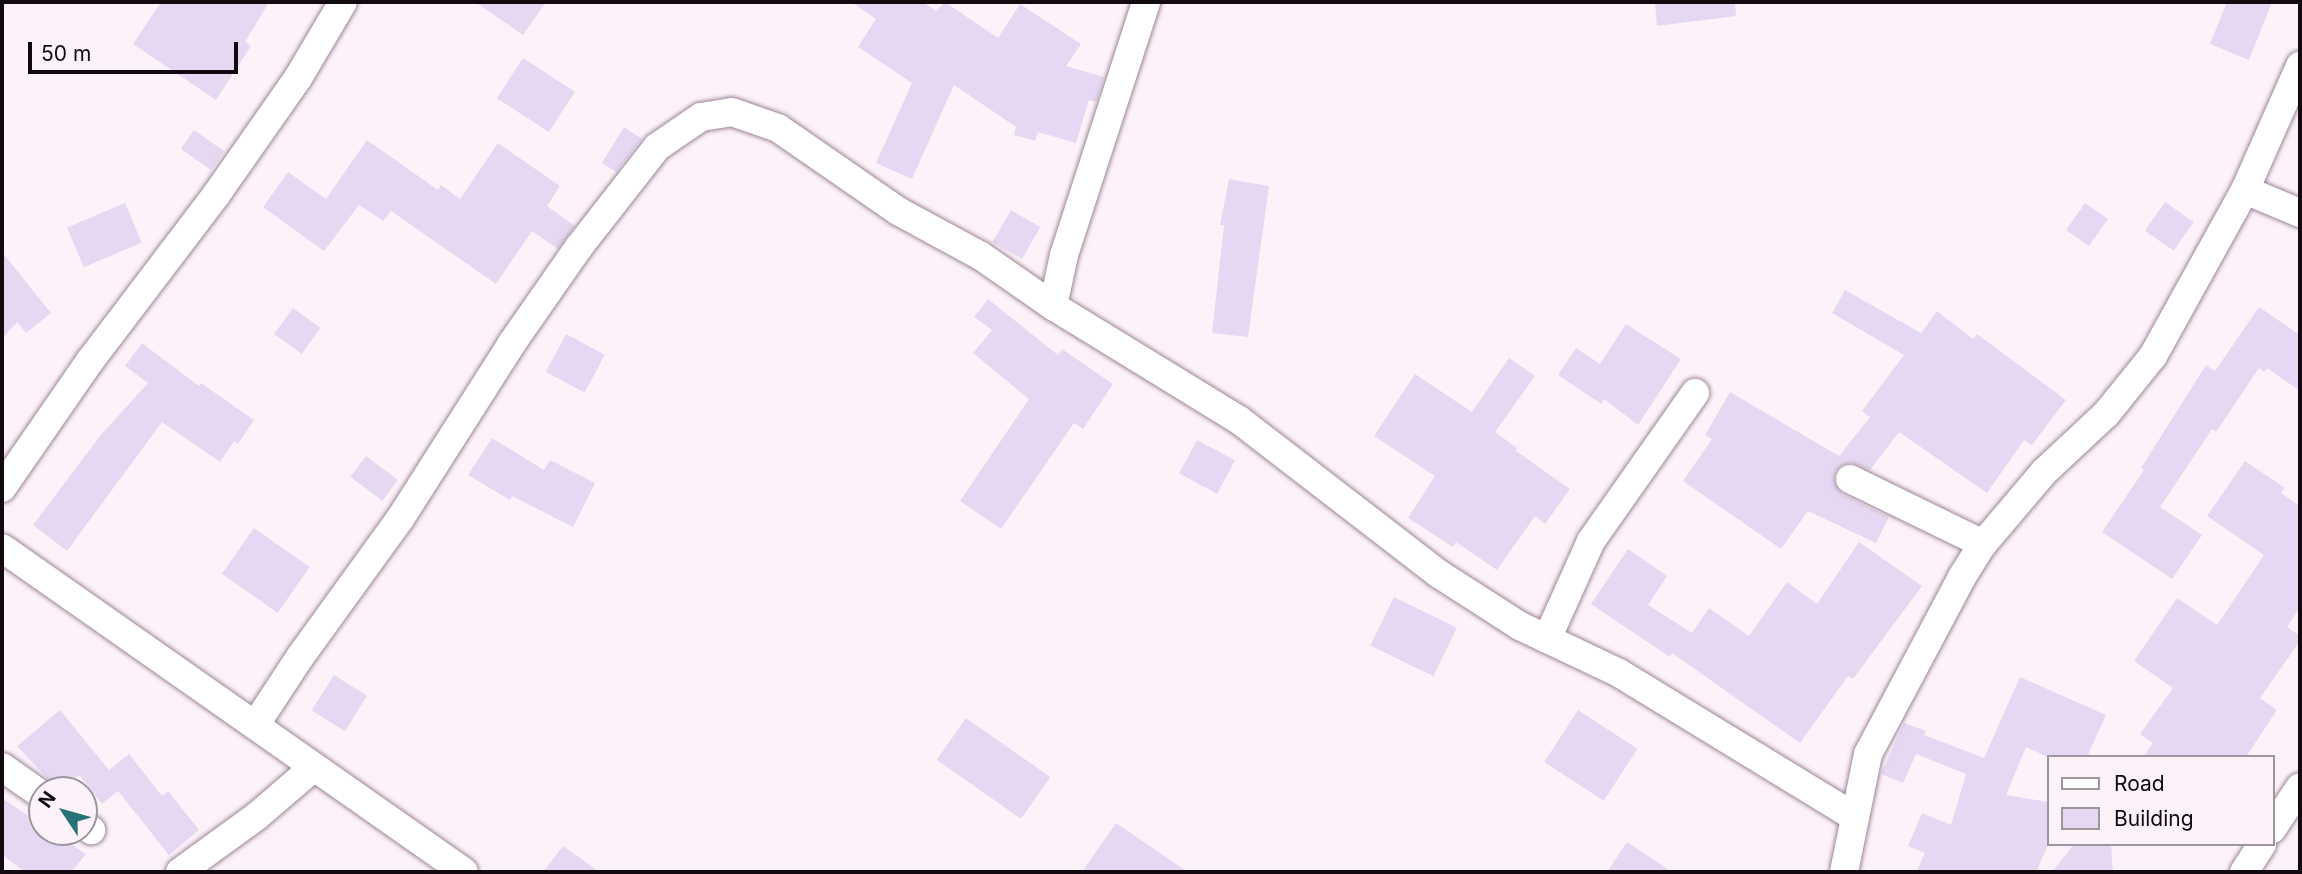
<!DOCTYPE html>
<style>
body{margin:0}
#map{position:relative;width:2302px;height:874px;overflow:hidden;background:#fdf2fa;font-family:Inter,sans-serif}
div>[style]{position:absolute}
.building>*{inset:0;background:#e6d8f2;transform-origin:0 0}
.roads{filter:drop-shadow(0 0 2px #9d8596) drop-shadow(0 0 2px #9d8596)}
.minor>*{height:28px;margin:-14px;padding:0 14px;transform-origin:14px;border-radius:14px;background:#fff}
span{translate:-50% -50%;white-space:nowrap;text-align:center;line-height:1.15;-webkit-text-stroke:5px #fdf2fa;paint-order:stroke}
.frame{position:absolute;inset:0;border:4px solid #120a10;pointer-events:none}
.legend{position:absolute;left:2047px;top:755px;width:228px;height:91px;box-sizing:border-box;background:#fdf2fa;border:2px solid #9f959c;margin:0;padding:9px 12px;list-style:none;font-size:21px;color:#120a10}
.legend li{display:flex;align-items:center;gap:14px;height:35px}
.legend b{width:35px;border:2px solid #9f959c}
.north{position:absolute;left:28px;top:776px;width:70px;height:70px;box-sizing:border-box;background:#fdf2fa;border:2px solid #9f959c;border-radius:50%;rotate:306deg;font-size:19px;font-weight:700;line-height:28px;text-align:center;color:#120a10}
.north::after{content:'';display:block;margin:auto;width:24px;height:32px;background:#277277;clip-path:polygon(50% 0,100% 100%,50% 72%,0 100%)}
.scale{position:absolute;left:28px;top:42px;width:210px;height:32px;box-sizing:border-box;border:4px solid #120a10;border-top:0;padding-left:9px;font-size:21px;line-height:24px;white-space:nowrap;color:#120a10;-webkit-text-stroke:5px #fdf2fa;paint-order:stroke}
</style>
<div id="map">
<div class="building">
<i style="clip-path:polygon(161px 2px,269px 2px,245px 42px,251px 46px,216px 100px,133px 44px)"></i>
<i style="clip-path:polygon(475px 2px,546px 2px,523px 35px)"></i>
<i style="clip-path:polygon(851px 2px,923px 2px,936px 11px,945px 2px,998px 38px,1020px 4px,1081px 44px,1066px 66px,1104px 77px,1096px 102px,1089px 100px,1076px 143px,1038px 132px,1035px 141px,1014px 135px,1016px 127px,954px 85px,912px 179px,876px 163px,912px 83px,858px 47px,876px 19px)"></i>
<i style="clip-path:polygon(1655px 2px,1735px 2px,1736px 16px,1657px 26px)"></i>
<i style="clip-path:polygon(2227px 2px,2272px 2px,2249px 60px,2210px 44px)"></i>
<i style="left:523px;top:58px;width:62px;height:48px;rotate:33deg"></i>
<i style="clip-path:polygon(624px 127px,642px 139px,616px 172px,602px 163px)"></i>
<i style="left:194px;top:130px;width:37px;height:23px;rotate:35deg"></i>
<i style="clip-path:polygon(367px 140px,438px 190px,441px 185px,460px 199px,498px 143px,560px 186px,547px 206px,575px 226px,558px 249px,532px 231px,496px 284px,391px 211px,383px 221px,359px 205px,324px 251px,263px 207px,288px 172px,326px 199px)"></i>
<i style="clip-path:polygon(1229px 179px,1269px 186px,1248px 337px,1212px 333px,1224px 225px,1220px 225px)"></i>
<i style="left:2165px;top:202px;width:35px;height:35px;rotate:35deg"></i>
<i style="left:125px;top:203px;width:43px;height:63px;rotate:67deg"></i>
<i style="left:2085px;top:203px;width:28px;height:33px;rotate:35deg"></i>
<i style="left:1011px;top:210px;width:34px;height:37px;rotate:30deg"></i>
<i style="clip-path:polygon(2px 252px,51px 313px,26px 333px,17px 322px,2px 339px)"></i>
<i style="clip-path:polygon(1845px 290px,1921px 333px,1937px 311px,1973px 339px,1977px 334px,2066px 400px,2032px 445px,2024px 440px,1987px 493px,1899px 432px,1870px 470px,1850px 462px,1840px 466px,1835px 472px,1834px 481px,1842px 494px,1889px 517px,1876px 543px,1808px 511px,1781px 549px,1683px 481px,1712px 439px,1705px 435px,1730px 392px,1839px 456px,1870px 417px,1862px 411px,1904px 355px,1832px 313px)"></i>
<i style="clip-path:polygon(988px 299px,1058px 355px,1062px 349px,1113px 384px,1083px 429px,1074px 423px,1001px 529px,960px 501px,1029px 399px,973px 353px,992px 330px,974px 317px)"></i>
<i style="clip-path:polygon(2259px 307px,2300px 335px,2300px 391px,2267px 368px,2264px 372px,2259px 368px,2216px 432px,2212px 429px,2160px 507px,2202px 535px,2172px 579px,2102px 532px,2144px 470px,2141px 468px,2206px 365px,2215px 371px)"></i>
<i style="left:293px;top:308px;width:34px;height:32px;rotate:36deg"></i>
<i style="clip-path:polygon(1626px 324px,1681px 359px,1638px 425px,1604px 399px,1601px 404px,1558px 375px,1576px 348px,1600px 364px)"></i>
<i style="left:566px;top:334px;width:44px;height:43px;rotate:28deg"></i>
<i style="clip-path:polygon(142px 343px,199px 386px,201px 383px,254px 420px,238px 444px,234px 441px,220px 462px,162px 422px,67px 551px,33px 525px,100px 436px,148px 383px,125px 366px)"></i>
<i style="clip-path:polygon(1509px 358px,1535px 376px,1495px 432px,1517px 448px,1516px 451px,1570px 489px,1545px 524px,1535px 516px,1497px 570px,1456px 542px,1453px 547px,1408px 518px,1435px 476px,1374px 436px,1415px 374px,1472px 412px)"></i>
<i style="clip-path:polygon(492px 438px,544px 470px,550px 460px,595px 483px,573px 527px,512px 496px,510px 500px,468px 475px)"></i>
<i style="left:1197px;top:440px;width:43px;height:38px;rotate:28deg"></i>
<i style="left:366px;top:456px;width:40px;height:26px;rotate:37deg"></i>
<i style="clip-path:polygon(2245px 461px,2285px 488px,2281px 493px,2300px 506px,2300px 607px,2287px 627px,2300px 636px,2300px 641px,2260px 698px,2277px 710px,2246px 757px,2143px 757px,2153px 743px,2140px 734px,2173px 688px,2134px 661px,2177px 598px,2217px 625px,2264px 555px,2207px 516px)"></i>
<i style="left:254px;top:528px;width:68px;height:56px;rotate:35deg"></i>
<i style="clip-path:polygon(1859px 542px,1922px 586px,1853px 679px,1848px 676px,1800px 743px,1672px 653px,1670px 657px,1591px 604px,1628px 549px,1667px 576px,1648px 605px,1692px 633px,1709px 608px,1749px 636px,1787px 582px,1817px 604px)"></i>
<i style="left:1394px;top:597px;width:70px;height:54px;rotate:26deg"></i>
<i style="left:334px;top:675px;width:39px;height:42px;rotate:32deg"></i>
<i style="clip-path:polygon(2020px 677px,2106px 715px,2087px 757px,2048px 757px,2026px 747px,2006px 795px,2048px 802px,2048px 845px,2036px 872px,1916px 872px,1925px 853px,1908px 846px,1922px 813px,1951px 825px,1966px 774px,1916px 754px,1903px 783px,1881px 774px,1904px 723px,1926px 731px,1924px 735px,1984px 758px)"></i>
<i style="clip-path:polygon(60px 710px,109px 770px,129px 754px,162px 796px,168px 791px,199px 830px,169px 855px,118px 791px,102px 804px,79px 775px,58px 790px,17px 746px)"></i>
<i style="left:1578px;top:710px;width:71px;height:62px;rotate:33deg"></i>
<i style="left:966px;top:718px;width:103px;height:51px;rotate:35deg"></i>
<i style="clip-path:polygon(2px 798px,42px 825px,42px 832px,53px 832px,86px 854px,71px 872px,24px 872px,2px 854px)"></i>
<i style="clip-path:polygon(1116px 823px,1188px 872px,1082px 872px)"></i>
<i style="clip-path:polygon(1627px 842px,1672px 872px,1607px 872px)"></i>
<i style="clip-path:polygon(2074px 844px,2111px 844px,2113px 872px,2052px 872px)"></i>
<i style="clip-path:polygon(563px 846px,600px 872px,543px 872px)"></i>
</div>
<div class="roads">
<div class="minor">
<i style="left:2245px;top:190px;width:60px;rotate:22.7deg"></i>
<i style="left:1053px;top:306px;width:52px;rotate:-77.8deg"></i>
<i style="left:1064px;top:255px;width:266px;rotate:-72deg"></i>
<i style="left:1850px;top:479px;width:148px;rotate:26deg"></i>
<i style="left:2px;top:488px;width:155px;rotate:-55.3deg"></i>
<i style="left:90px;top:361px;width:208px;rotate:-52.8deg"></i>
<i style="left:216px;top:195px;width:143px;rotate:-55deg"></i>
<i style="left:298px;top:78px;width:88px;rotate:-59.4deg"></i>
<i style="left:2px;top:548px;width:564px;rotate:35.04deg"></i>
<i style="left:1547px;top:639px;width:107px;rotate:-65.8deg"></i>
<i style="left:1591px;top:541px;width:181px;rotate:-54.9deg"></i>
<i style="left:256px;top:724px;width:80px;rotate:-56.7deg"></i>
<i style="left:300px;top:657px;width:170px;rotate:-54.1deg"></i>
<i style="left:400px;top:519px;width:209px;rotate:-57.5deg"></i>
<i style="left:512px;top:343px;width:117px;rotate:-55.1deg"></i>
<i style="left:579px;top:247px;width:127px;rotate:-52deg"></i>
<i style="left:657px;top:147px;width:53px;rotate:-34.3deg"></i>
<i style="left:701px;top:117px;width:31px;rotate:-9deg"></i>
<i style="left:732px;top:112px;width:49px;rotate:19.2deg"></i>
<i style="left:778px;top:128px;width:146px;rotate:34.7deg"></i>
<i style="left:898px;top:211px;width:94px;rotate:28.5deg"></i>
<i style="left:981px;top:256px;width:88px;rotate:34.8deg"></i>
<i style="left:1053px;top:306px;width:218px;rotate:31.5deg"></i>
<i style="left:1239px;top:420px;width:252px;rotate:37.6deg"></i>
<i style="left:1439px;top:574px;width:96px;rotate:32.7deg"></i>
<i style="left:1520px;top:626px;width:110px;rotate:25.4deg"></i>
<i style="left:1619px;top:673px;width:274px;rotate:31.4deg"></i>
<i style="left:2px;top:767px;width:49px;rotate:35deg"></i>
<i style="left:84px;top:825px;width:9px;rotate:36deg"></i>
<i style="left:2272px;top:829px;width:50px;rotate:-56.3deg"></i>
<i style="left:180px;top:872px;width:95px;rotate:-36deg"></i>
<i style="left:257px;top:816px;width:75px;rotate:-40.7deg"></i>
<i style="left:1844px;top:872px;width:120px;rotate:-78.5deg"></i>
<i style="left:1868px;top:754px;width:200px;rotate:-62deg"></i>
<i style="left:1962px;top:577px;width:39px;rotate:-58deg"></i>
<i style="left:1983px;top:544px;width:94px;rotate:-49.7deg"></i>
<i style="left:2044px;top:472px;width:86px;rotate:-43.1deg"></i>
<i style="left:2107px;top:413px;width:73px;rotate:-51.1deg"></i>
<i style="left:2153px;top:356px;width:190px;rotate:-61deg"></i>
<i style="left:2245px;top:190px;width:136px;rotate:-66.1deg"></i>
<i style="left:2244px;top:872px;width:33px;rotate:-57deg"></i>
</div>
</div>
<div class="frame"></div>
<ul class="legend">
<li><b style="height:9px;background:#fff"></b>Road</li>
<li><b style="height:19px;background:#e6d8f2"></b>Building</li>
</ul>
<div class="north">N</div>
<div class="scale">50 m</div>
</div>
